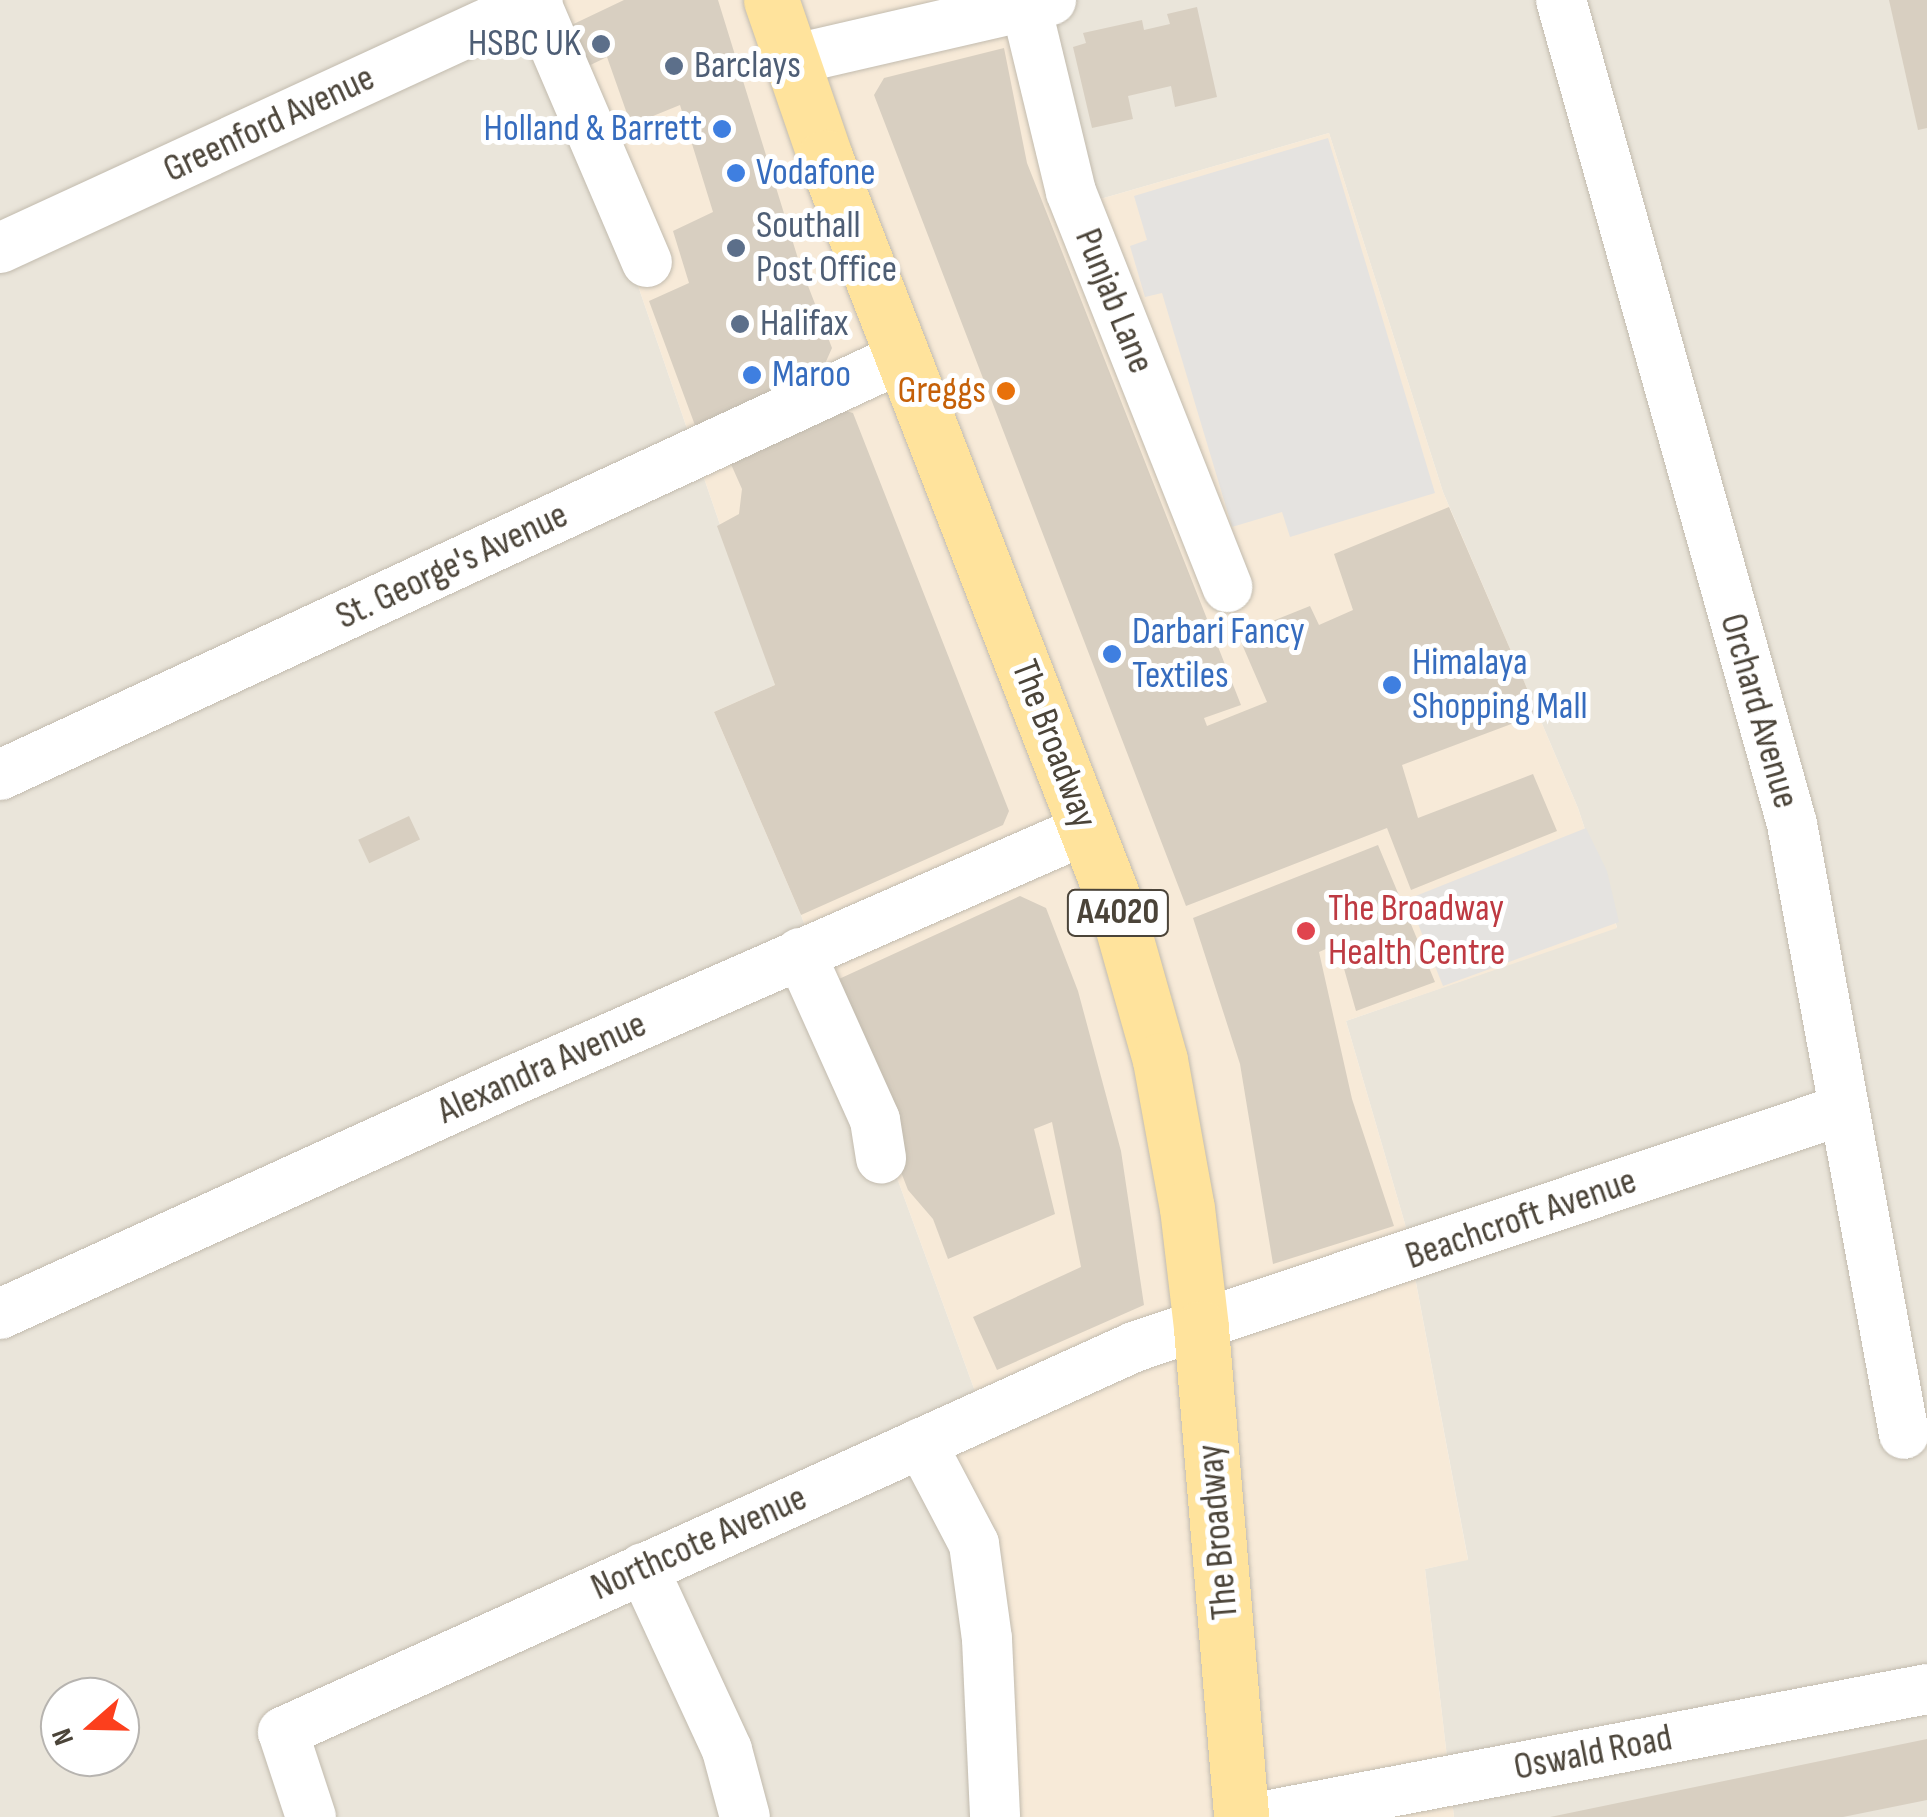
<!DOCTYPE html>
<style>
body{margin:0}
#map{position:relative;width:1927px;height:1817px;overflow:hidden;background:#f6f3ec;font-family:"Sofia Sans Condensed",sans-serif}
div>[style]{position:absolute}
.residential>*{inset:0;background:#eae5da}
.commercial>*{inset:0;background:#f7ead8}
.parking>*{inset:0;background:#e5e3e0}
.building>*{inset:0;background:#d8cfc1;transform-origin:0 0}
.roads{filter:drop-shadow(0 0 2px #c2bbae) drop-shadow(0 0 2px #c2bbae)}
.minor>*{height:50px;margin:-25px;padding:0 25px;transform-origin:25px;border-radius:25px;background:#fff}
.major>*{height:55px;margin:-27.5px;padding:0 27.5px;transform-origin:27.5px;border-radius:27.5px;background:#ffe39c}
.dots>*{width:28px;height:28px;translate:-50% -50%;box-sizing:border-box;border:5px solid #fff;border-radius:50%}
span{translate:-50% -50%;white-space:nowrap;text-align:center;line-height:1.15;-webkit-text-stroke:10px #fff;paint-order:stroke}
.shield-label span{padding:2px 8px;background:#fff;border:2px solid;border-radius:8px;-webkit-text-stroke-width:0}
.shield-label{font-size:35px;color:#4b4439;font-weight:700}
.service-label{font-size:38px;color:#4e5e75}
.right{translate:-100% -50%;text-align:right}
.left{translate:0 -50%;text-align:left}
.street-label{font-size:38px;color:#4b4439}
.shop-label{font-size:38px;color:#366cbe}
.food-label{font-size:38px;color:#c56008}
.health-label{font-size:38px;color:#be3a42}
.north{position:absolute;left:40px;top:1677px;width:100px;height:100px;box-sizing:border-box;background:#fff;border:2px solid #b7b4b0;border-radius:50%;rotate:250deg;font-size:28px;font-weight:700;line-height:40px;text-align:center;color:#4b4439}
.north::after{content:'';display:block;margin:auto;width:35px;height:45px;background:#fc3f1d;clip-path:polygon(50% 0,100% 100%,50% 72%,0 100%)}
</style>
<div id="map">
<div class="residential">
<i style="clip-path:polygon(evenodd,0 0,540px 0,775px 685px,714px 712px,801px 915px,984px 1416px,972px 1542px,992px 1817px,0 1817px,0 0,60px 1697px,120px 1697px,120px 1757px,60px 1757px,60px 1697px)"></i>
<i style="clip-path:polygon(1061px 0,1927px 0,1927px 1817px,1454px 1817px,1425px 1569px,1468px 1559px,1405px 1224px,1346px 1021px,1617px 927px,1578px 808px,1443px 492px,1329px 133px,1076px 206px,1031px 8px)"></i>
</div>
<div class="commercial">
<i style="clip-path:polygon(540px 0,1061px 0,1032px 8px,1076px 206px,1329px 133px,1443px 492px,1578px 808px,1617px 928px,1346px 1021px,1405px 1224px,1468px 1560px,1425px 1569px,1454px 1817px,992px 1817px,972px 1542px,928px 1448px,984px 1416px,801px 915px,714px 712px,775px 685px)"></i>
</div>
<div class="parking">
<i style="clip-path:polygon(1328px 138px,1435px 493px,1290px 537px,1282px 512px,1232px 527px,1162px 293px,1145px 297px,1130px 246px,1147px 240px,1134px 196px)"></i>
<i style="clip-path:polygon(1586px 828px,1607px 871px,1619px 922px,1443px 986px,1408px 899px)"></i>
</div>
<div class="building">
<i style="clip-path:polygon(624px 0,718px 0,800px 265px,832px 348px,824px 366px,696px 428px,649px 301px,689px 283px,673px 231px,713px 212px,680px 105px,631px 125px,607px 57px,578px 71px,561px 30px)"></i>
<i style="clip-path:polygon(1889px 0,1927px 0,1927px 128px,1918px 130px)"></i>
<i style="clip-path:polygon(1197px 7px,1217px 97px,1175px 107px,1171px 86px,1128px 96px,1133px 119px,1092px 128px,1073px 47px,1086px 43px,1083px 33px,1142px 20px,1144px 30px,1170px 24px,1167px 14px)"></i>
<i style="clip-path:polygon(1004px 48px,1027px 163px,1241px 705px,1204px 718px,1207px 726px,1267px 702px,1238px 635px,1310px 606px,1319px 625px,1353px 610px,1334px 554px,1449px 507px,1538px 714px,1402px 765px,1418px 818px,1533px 774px,1557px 831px,1411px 890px,1387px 828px,1186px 906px,874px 95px,884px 78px)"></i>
<i style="clip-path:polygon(839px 409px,853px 413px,1009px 811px,1003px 825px,801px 915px,714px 712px,775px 685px,717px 526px,739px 514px,742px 489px,730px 462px)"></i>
<i style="left:409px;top:816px;width:26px;height:56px;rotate:65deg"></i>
<i style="clip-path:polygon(1378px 845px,1435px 982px,1356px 1011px,1337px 944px,1319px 952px,1352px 1099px,1394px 1226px,1273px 1264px,1240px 1064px,1193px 918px)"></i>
<i style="clip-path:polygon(1020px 896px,1046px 908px,1078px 991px,1121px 1151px,1144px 1305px,997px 1370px,973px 1317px,1081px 1267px,1052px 1122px,1034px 1129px,1055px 1214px,948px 1259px,933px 1219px,908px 1190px,828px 984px)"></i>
<i style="clip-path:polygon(1927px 1739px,1927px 1800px,1843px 1817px,1550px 1817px)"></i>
</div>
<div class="roads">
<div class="minor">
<i style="left:1561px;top:0;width:856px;rotate:74.34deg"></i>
<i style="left:1792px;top:824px;width:620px;rotate:79.6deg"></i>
<i style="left:535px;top:1px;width:284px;rotate:66.8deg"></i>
<i style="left:1026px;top:6px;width:191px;rotate:76.4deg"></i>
<i style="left:1071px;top:192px;width:425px;rotate:68.4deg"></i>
<i style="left:791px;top:60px;width:267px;rotate:-13deg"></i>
<i style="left:0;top:248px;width:592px;rotate:-24.75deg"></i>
<i style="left:0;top:775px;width:995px;rotate:-24.84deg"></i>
<i style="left:800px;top:953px;width:183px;rotate:65.8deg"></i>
<i style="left:875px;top:1120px;width:39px;rotate:81deg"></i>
<i style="left:0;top:1314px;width:563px;rotate:-24.47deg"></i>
<i style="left:512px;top:1081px;width:628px;rotate:-23.67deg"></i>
<i style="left:921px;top:1443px;width:114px;rotate:62.3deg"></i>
<i style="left:974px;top:1544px;width:96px;rotate:82.2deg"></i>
<i style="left:987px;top:1639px;width:178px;rotate:87.4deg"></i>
<i style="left:643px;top:1568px;width:200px;rotate:65.2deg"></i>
<i style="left:727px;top:1750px;width:69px;rotate:75deg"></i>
<i style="left:311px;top:1817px;width:89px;rotate:-108.2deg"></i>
<i style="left:283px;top:1732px;width:934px;rotate:-24.34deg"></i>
<i style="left:1134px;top:1347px;width:747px;rotate:-18.51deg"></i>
<i style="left:1260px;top:1817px;width:679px;rotate:-10.86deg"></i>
</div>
<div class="major">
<i style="left:771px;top:0;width:166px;rotate:71deg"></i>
<i style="left:825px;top:157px;width:806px;rotate:68.75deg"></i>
<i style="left:1117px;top:908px;width:158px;rotate:74.2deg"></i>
<i style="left:1160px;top:1060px;width:150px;rotate:79.7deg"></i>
<i style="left:1187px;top:1208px;width:121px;rotate:83.3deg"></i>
<i style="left:1201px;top:1328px;width:491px;rotate:85.3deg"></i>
</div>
</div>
<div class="dots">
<i style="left:601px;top:44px;background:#5c6f8a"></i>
<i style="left:674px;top:66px;background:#5c6f8a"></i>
<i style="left:722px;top:129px;background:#3f7fe0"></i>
<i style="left:736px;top:173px;background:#3f7fe0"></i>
<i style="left:736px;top:248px;background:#5c6f8a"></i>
<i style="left:740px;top:324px;background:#5c6f8a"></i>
<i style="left:752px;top:375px;background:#3f7fe0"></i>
<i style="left:1006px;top:391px;background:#e8710a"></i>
<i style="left:1112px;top:654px;background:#3f7fe0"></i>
<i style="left:1392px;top:685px;background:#3f7fe0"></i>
<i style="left:1306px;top:931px;background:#e0444e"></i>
</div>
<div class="shield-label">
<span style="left:1118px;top:913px">A4020</span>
</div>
<div class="service-label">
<span class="right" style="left:581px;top:44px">HSBC UK</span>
<span class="left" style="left:694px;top:66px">Barclays</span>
<span class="left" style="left:756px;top:248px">Southall<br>Post Office</span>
<span class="left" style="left:760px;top:324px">Halifax</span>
</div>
<div class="street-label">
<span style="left:269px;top:124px;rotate:-25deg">Greenford Avenue</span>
<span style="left:1114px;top:301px;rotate:68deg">Punjab Lane</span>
<span style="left:452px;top:566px;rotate:-25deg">St. George's Avenue</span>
<span style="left:1759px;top:711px;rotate:74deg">Orchard Avenue</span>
<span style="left:1054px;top:744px;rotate:69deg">The Broadway</span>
<span style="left:542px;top:1068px;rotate:-24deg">Alexandra Avenue</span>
<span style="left:1521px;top:1219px;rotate:-19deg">Beachcroft Avenue</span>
<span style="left:1218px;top:1532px;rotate:-95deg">The Broadway</span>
<span style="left:699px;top:1543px;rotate:-24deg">Northcote Avenue</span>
<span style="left:1593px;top:1753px;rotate:-11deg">Oswald Road</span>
</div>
<div class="shop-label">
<span class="right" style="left:702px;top:129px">Holland &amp; Barrett</span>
<span class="left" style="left:756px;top:173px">Vodafone</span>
<span class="left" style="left:772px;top:375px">Maroo</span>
<span class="left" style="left:1132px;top:654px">Darbari Fancy<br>Textiles</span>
<span class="left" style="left:1412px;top:685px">Himalaya<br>Shopping Mall</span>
</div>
<div class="food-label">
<span class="right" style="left:986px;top:391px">Greggs</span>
</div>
<div class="health-label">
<span class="left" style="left:1328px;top:931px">The Broadway<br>Health Centre</span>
</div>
<div class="north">N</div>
</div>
